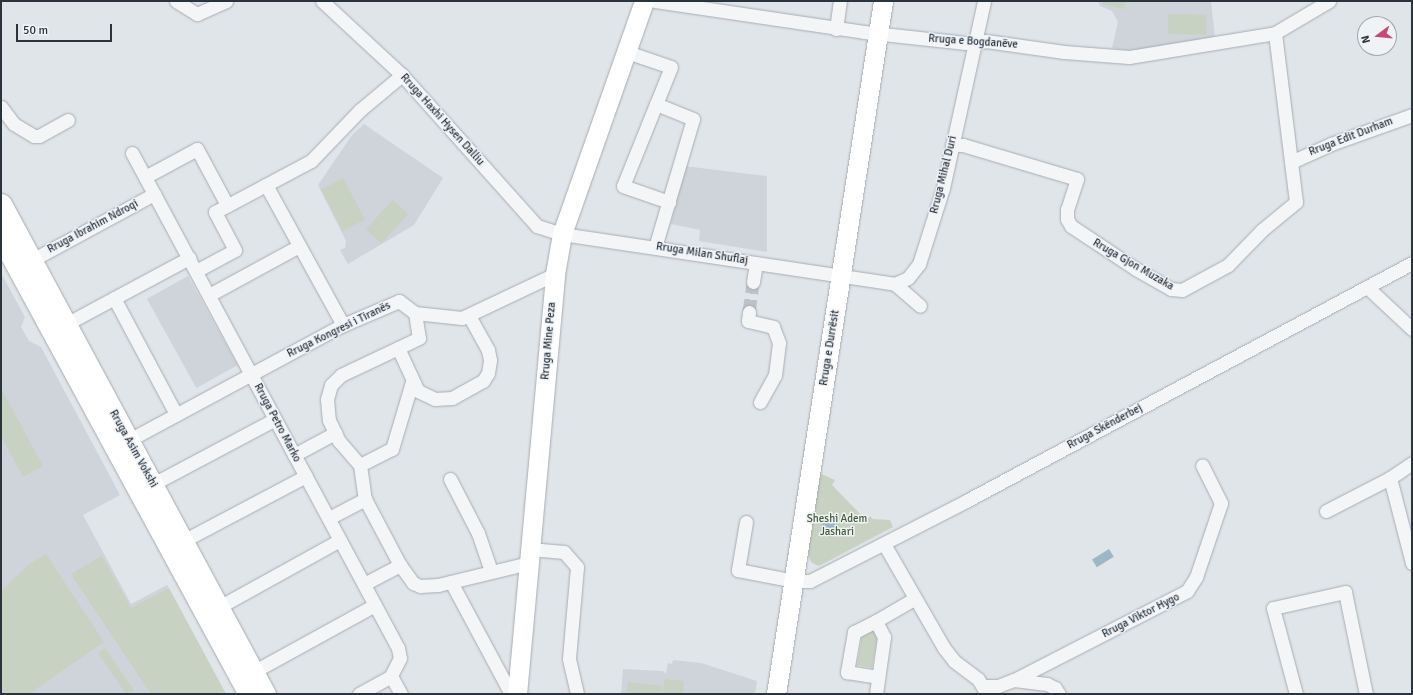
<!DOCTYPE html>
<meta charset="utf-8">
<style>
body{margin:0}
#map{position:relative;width:1413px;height:695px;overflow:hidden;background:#e0e5e9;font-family:Signika,sans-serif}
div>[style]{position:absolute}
.built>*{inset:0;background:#ced4da;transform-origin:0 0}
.green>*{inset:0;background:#c8d2c2;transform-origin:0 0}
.water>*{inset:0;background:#9db7c7;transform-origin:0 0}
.round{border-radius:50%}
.minor-tunnel>*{height:13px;margin-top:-6.5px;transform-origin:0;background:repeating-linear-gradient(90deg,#bcc2c7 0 13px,transparent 0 19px)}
.roads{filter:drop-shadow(0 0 1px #a6acb3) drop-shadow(0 0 1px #a6acb3)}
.minor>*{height:13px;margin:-6.5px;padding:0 6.5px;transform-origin:6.5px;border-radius:6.5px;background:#f3f5f7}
.secondary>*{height:19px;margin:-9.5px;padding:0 9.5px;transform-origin:9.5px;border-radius:9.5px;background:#fff}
.primary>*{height:21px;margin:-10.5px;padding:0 10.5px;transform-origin:10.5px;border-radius:10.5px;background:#fff}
span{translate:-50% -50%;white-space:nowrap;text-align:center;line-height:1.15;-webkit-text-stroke:3px #f0f3f6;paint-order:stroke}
.street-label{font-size:11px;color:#2a343f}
.park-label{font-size:11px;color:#435a37}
.frame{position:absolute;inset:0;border:2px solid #2a343f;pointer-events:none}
.north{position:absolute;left:1357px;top:16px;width:40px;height:40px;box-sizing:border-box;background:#f0f3f6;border:1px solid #a1a7ad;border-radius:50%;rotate:254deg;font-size:11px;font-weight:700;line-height:16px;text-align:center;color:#2a343f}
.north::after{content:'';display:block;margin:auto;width:14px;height:18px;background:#c84b6f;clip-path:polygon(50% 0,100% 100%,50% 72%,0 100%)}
.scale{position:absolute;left:16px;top:24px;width:96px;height:18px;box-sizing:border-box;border:2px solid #2a343f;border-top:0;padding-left:5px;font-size:12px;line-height:14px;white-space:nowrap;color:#2a343f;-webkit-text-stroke:3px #f0f3f6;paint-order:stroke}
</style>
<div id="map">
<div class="built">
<i style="clip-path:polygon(1098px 1px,1211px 1px,1215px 37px,1133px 51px,1112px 48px,1118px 22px,1112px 11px,1100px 6px)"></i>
<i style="clip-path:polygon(364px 124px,443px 178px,414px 225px,348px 264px,340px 250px,345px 248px,346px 241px,318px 185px,352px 135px)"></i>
<i style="clip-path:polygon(684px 166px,767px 176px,767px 252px,699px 241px,700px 230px,671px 224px)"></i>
<i style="clip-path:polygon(1px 273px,25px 317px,21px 327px,29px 341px,41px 347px,120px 495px,83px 515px,131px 604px,167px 585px,226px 694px,1px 694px)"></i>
<i style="left:188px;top:276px;width:102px;height:47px;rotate:61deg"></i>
<i style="clip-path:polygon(673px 660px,701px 663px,757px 681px,755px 694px,621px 694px,623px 669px,663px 671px,666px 674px,668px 663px,672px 664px)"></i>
</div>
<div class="green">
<i style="clip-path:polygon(1103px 1px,1126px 1px,1124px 9px,1102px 4px)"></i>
<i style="left:1168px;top:14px;width:39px;height:20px;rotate:1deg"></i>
<i style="left:343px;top:178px;width:47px;height:25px;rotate:62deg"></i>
<i style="left:393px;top:200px;width:21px;height:40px;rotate:43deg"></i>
<i style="clip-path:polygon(1px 388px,43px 466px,23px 477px,1px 436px)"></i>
<i style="clip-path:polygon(819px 473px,835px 480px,832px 485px,866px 520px,871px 516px,872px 519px,890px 520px,893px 527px,819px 566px,812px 563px,806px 552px)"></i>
<i style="clip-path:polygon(46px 554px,104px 642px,29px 694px,1px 694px,1px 591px,28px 565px)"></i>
<i style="clip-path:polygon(102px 556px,131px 608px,169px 588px,226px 694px,151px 694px,71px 574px)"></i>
<i style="clip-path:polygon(873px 630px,877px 638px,872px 668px,857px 665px,862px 636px)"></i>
<i style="clip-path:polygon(105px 648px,135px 692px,132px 694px,126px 694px,98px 653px)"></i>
<i style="clip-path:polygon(665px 679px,684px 681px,683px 694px,662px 694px)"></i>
<i style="clip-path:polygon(628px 682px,662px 686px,661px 694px,626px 694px)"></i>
</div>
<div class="water">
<i class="round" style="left:821px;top:519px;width:18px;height:18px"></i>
<i style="left:1109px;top:549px;width:9px;height:20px;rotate:58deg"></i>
</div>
<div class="minor-tunnel">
<i style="left:749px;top:312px;width:30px;rotate:-82deg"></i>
</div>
<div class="roads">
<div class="minor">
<i style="left:176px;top:1px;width:25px;rotate:32deg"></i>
<i style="left:197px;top:14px;width:32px;rotate:-24deg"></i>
<i style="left:322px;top:1px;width:109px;rotate:42.8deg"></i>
<i style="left:402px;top:75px;width:203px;rotate:48.2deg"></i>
<i style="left:537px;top:226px;width:26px;rotate:18deg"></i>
<i style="left:562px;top:234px;width:337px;rotate:8.5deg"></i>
<i style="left:895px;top:284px;width:14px;rotate:-25deg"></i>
<i style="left:908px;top:278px;width:18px;rotate:-52deg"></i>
<i style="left:919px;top:264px;width:80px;rotate:-72.5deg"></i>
<i style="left:943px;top:188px;width:191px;rotate:-77.6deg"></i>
<i style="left:655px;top:1px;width:211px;rotate:8.4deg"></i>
<i style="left:864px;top:32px;width:102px;rotate:6.2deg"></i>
<i style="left:965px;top:43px;width:21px;rotate:-5deg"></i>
<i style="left:986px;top:41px;width:79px;rotate:8deg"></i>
<i style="left:1064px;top:52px;width:65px;rotate:4.4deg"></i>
<i style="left:1129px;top:57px;width:148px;rotate:-9.3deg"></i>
<i style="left:1275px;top:33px;width:63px;rotate:-30.7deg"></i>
<i style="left:836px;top:29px;width:28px;rotate:-82deg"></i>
<i style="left:627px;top:52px;width:46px;rotate:18.8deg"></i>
<i style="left:671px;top:67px;width:40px;rotate:112deg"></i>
<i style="left:656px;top:104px;width:40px;rotate:22deg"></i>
<i style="left:693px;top:119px;width:134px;rotate:106.5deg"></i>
<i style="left:656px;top:104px;width:88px;rotate:111.9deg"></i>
<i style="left:623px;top:186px;width:49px;rotate:19.2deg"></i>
<i style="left:1px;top:107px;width:21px;rotate:53deg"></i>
<i style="left:14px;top:124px;width:23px;rotate:31deg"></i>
<i style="left:34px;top:136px;width:5px"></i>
<i style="left:39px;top:136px;width:33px;rotate:-29deg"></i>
<i style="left:952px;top:145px;width:11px"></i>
<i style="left:963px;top:145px;width:119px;rotate:16.6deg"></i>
<i style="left:1077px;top:179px;width:32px;rotate:108deg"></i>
<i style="left:1067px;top:209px;width:10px;rotate:90deg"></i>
<i style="left:1067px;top:219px;width:8px;rotate:60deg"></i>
<i style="left:1071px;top:226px;width:78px;rotate:33.5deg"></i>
<i style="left:1136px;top:269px;width:40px;rotate:29.7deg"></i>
<i style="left:1171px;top:289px;width:11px;rotate:5deg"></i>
<i style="left:1182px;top:290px;width:52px;rotate:-28.5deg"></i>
<i style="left:1228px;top:265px;width:49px;rotate:-45.8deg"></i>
<i style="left:1262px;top:230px;width:44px;rotate:-39.5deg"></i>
<i style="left:1296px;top:202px;width:170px;rotate:-97.1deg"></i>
<i style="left:132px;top:153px;width:562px;rotate:61.75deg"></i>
<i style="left:398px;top:648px;width:10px;rotate:79deg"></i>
<i style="left:400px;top:658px;width:20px;rotate:117deg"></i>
<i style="left:1291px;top:162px;width:44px;rotate:-24.2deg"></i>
<i style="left:1331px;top:144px;width:86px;rotate:-19.7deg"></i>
<i style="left:145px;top:177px;width:59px;rotate:-28.3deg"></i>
<i style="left:197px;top:149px;width:64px;rotate:61.8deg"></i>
<i style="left:266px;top:185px;width:160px;rotate:61.2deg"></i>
<i style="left:32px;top:260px;width:139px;rotate:-28.4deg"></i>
<i style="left:196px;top:271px;width:44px;rotate:-28.3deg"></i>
<i style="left:235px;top:250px;width:43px;rotate:-117.8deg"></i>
<i style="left:215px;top:212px;width:109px;rotate:-28deg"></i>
<i style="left:311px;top:161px;width:71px;rotate:-46.1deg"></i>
<i style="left:360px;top:110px;width:55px;rotate:-39.8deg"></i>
<i style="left:753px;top:282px;width:19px;rotate:-81deg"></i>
<i style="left:895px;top:284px;width:33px;rotate:41deg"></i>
<i style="left:1367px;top:287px;width:62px;rotate:43deg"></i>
<i style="left:209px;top:295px;width:102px;rotate:-28.6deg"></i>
<i style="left:114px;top:298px;width:132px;rotate:61.9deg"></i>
<i style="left:749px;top:312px;width:9px;rotate:96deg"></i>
<i style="left:748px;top:321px;width:26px;rotate:13deg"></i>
<i style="left:773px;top:327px;width:17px;rotate:69deg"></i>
<i style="left:779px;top:343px;width:32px;rotate:97deg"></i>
<i style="left:775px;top:375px;width:31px;rotate:119deg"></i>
<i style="left:415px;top:313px;width:25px;rotate:81deg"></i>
<i style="left:419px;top:338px;width:86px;rotate:154.6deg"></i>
<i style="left:341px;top:375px;width:14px;rotate:135deg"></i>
<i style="left:331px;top:385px;width:15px;rotate:106deg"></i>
<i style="left:327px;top:399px;width:21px;rotate:85deg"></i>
<i style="left:329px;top:420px;width:23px;rotate:65deg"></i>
<i style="left:339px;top:441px;width:32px;rotate:49deg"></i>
<i style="left:360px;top:465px;width:34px;rotate:82deg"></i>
<i style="left:365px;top:499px;width:75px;rotate:62.1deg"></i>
<i style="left:400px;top:565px;width:22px;rotate:54deg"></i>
<i style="left:413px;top:583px;width:8px;rotate:23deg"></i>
<i style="left:420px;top:586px;width:18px;rotate:-3deg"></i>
<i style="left:438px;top:585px;width:94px;rotate:-13.6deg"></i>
<i style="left:66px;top:324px;width:140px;rotate:-28.2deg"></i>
<i style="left:398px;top:348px;width:47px;rotate:65.1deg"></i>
<i style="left:418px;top:391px;width:19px;rotate:25deg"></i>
<i style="left:435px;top:399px;width:17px;rotate:-3deg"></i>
<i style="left:452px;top:398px;width:35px;rotate:-29deg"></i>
<i style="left:483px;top:381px;width:9px;rotate:-58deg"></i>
<i style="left:488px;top:373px;width:13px;rotate:-81deg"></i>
<i style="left:490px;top:360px;width:10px;rotate:-101deg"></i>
<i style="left:488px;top:350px;width:39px;rotate:-119deg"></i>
<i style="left:129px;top:440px;width:243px;rotate:-28.3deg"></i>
<i style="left:343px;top:325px;width:61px;rotate:-23.2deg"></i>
<i style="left:399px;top:301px;width:20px;rotate:37deg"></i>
<i style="left:415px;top:313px;width:47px;rotate:6.1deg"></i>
<i style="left:462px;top:318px;width:103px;rotate:-25.3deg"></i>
<i style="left:294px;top:455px;width:47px;rotate:-28.2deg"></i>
<i style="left:360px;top:465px;width:36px;rotate:-27deg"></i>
<i style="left:392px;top:449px;width:70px;rotate:-73.4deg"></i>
<i style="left:1390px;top:478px;width:88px;rotate:75.5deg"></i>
<i style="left:450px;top:479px;width:61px;rotate:62.6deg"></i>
<i style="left:478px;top:533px;width:40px;rotate:71.1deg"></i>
<i style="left:153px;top:484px;width:138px;rotate:-28deg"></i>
<i style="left:1326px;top:511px;width:72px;rotate:-27.3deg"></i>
<i style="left:1390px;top:478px;width:27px;rotate:-34deg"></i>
<i style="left:329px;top:518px;width:41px;rotate:-27.8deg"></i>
<i style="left:746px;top:522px;width:49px;rotate:99.5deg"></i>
<i style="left:738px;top:570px;width:57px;rotate:11.1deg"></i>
<i style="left:794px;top:581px;width:16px"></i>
<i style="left:810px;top:581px;width:175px;rotate:-27.1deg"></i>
<i style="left:966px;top:501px;width:506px;rotate:-28.09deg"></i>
<i style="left:183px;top:541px;width:139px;rotate:-27.9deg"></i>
<i style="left:884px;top:544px;width:120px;rotate:60deg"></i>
<i style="left:944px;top:648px;width:16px;rotate:52deg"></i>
<i style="left:954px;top:661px;width:30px;rotate:37deg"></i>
<i style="left:978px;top:679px;width:17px;rotate:59deg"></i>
<i style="left:530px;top:549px;width:34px;rotate:5deg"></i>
<i style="left:564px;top:552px;width:20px;rotate:49deg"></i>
<i style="left:577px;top:567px;width:92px;rotate:95deg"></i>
<i style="left:569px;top:659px;width:36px;rotate:77deg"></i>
<i style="left:451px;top:582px;width:127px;rotate:61.8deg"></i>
<i style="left:364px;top:584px;width:41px;rotate:-27.8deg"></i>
<i style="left:219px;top:607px;width:138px;rotate:-29deg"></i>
<i style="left:876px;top:621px;width:25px;rotate:153deg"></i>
<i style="left:854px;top:632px;width:41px;rotate:99.9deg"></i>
<i style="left:847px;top:672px;width:31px;rotate:9deg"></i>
<i style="left:253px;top:672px;width:139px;rotate:-28.8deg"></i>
<i style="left:391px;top:676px;width:21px;rotate:61deg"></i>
<i style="left:1014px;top:680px;width:33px;rotate:7deg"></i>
<i style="left:1047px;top:684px;width:9px;rotate:27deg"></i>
<i style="left:1055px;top:688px;width:7px;rotate:56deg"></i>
<i style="left:984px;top:686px;width:14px"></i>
<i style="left:998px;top:686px;width:17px;rotate:-21deg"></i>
<i style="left:1014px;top:680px;width:195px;rotate:-27.2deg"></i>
<i style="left:1187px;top:591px;width:17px;rotate:-57deg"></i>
<i style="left:1196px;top:577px;width:78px;rotate:-71.3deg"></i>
<i style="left:1221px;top:503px;width:42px;rotate:-116.6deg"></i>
<i style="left:359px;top:694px;width:37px;rotate:-29deg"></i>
<i style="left:876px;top:694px;width:58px;rotate:-82deg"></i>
<i style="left:884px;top:637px;width:18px;rotate:-117deg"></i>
<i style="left:876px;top:621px;width:44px;rotate:-30.1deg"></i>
<i style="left:1296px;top:694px;width:89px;rotate:-105deg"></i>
<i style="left:1273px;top:608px;width:74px;rotate:-12.5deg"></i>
<i style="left:1345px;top:592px;width:104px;rotate:78.4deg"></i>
</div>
<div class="secondary">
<i style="left:517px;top:694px;width:422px;rotate:-84.8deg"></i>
<i style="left:555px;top:274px;width:41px;rotate:-80.1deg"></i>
<i style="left:562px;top:234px;width:247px;rotate:-70.6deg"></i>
<i style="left:776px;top:694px;width:701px;rotate:-81.22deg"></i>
</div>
<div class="primary">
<i style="left:1px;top:204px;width:557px;rotate:61.69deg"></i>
<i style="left:1px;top:237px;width:520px;rotate:61.51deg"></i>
</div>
</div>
<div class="street-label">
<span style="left:973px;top:42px;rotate:4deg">Rruga e Bogdanëve</span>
<span style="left:442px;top:120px;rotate:48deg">Rruga Haxhi Hysen Dalliu</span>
<span style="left:1351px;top:137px;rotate:-21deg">Rruga Edit Durham</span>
<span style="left:944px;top:175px;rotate:-76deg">Rruga Mihal Duri</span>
<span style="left:93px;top:227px;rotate:-28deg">Rruga Ibrahim Ndroqi</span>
<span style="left:702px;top:254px;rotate:9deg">Rruga Milan Shuflaj</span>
<span style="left:1133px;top:265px;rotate:30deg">Rruga Gjon Muzaka</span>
<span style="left:339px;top:330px;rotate:-26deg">Rruga Kongresi i Tiranës</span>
<span style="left:549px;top:341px;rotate:-85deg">Rruga Mine Peza</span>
<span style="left:830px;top:348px;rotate:-81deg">Rruga e Durrësit</span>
<span style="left:277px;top:423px;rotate:62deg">Rruga Petro Marko</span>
<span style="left:1105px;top:427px;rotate:-28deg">Rruga Skënderbej</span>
<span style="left:133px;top:449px;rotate:61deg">Rruga Asim Vokshi</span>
<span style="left:1141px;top:616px;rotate:-27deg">Rruga Viktor Hygo</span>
</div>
<div class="park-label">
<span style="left:837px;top:526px">Sheshi Adem<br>Jashari</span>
</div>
<div class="frame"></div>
<div class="north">N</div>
<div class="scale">50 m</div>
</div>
